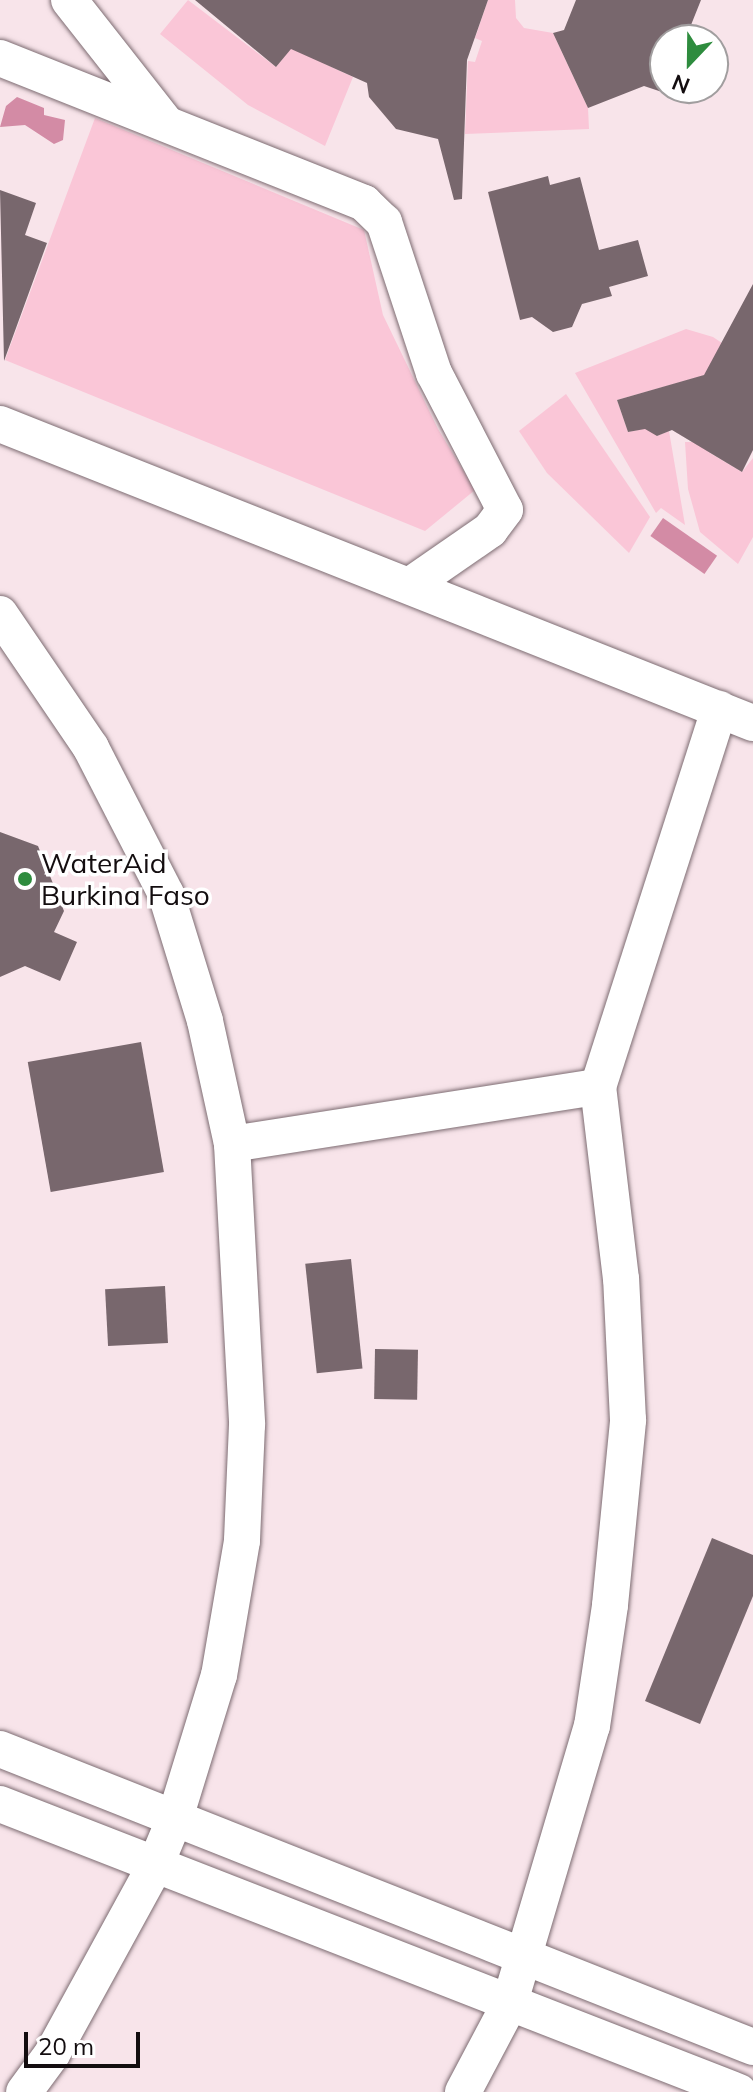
<!DOCTYPE html>
<style>
body{margin:0}
#map{position:relative;width:753px;height:2092px;overflow:hidden;background:#f8e4ea;font-family:Mulish,sans-serif}
div>[style]{position:absolute}
.green>*{inset:0;background:#fac6d7}
.water>*{inset:0;background:#d38ba5;transform-origin:0 0}
.building>*{inset:0;background:#78676d;transform-origin:0 0}
.roads{filter:drop-shadow(0 0 2px #7d6c72) drop-shadow(0 0 2px #7d6c72)}
.street>*{height:36px;margin:-18px;padding:0 18px;transform-origin:18px;border-radius:18px;background:#fff}
.dots>*{width:22px;height:22px;translate:-50% -50%;box-sizing:border-box;border:4px solid #fff;border-radius:50%}
span{translate:-50% -50%;white-space:nowrap;text-align:center;line-height:1.15;-webkit-text-stroke:7px #fff;paint-order:stroke}
.poi-label{font-size:28px;color:#130d0f}
.left{translate:0 -50%;text-align:left}
.north{position:absolute;left:649px;top:24px;width:80px;height:80px;box-sizing:border-box;background:#fff;border:2px solid #a19e9f;border-radius:50%;rotate:202deg;font-size:22px;font-weight:700;line-height:32px;text-align:center;color:#130d0f}
.north::after{content:'';display:block;margin:auto;width:28px;height:36px;background:#2e8c3e;clip-path:polygon(50% 0,100% 100%,50% 72%,0 100%)}
.scale{position:absolute;left:24px;top:2032px;width:116px;height:36px;box-sizing:border-box;border:4px solid #130d0f;border-top:0;padding-left:10px;font-size:24px;line-height:28px;white-space:nowrap;color:#130d0f;-webkit-text-stroke:6px #fff;paint-order:stroke}
</style>
<div id="map">
<div class="green">
<i style="clip-path:polygon(188px 0,276px 67px,330px 0,325px 64px,353px 77px,325px 146px,248px 105px,160px 34px)"></i>
<i style="clip-path:polygon(488px 0,515px 0,516px 18px,524px 28px,553px 33px,588px 108px,589px 129px,465px 134px,468px 61px,475px 62px,482px 41px,475px 38px)"></i>
<i style="clip-path:polygon(95px 118px,364px 230px,383px 315px,438px 429px,475px 490px,425px 531px,5px 360px)"></i>
<i style="clip-path:polygon(686px 329px,713px 337px,740px 355px,702px 376px,617px 400px,628px 432px,651px 427px,657px 436px,669px 431px,685px 525px,661px 508px,656px 513px,575px 373px)"></i>
<i style="clip-path:polygon(566px 394px,650px 517px,629px 553px,547px 473px,519px 431px)"></i>
<i style="clip-path:polygon(685px 442px,715px 442px,710px 453px,742px 472px,753px 458px,753px 537px,738px 564px,700px 532px,688px 489px)"></i>
</div>
<div class="water">
<i style="clip-path:polygon(17px 97px,44px 108px,44px 115px,65px 120px,63px 140px,54px 144px,25px 125px,0 127px,6px 106px)"></i>
<i style="left:663px;top:518px;width:66px;height:22px;rotate:35deg"></i>
</div>
<div class="building">
<i style="clip-path:polygon(195px 0,488px 0,467px 60px,462px 199px,454px 200px,438px 139px,396px 129px,369px 97px,367px 83px,291px 49px,276px 67px)"></i>
<i style="clip-path:polygon(576px 0,701px 0,685px 40px,665px 40px,665px 93px,644px 86px,588px 108px,553px 33px,564px 30px)"></i>
<i style="clip-path:polygon(548px 176px,550px 185px,580px 177px,599px 250px,638px 240px,648px 276px,609px 287px,612px 296px,582px 304px,572px 327px,553px 332px,532px 317px,520px 320px,488px 192px)"></i>
<i style="clip-path:polygon(0 190px,36px 203px,25px 235px,47px 243px,4px 361px)"></i>
<i style="clip-path:polygon(753px 284px,753px 450px,742px 472px,672px 430px,657px 436px,645px 429px,628px 432px,617px 400px,704px 375px)"></i>
<i style="clip-path:polygon(0 832px,38px 846px,64px 911px,54px 932px,77px 942px,60px 981px,25px 966px,0 977px)"></i>
<i style="left:141px;top:1042px;width:132px;height:115px;rotate:80deg"></i>
<i style="left:351px;top:1259px;width:110px;height:46px;rotate:84deg"></i>
<i style="left:165px;top:1286px;width:57px;height:60px;rotate:87deg"></i>
<i style="left:375px;top:1349px;width:43px;height:50px;rotate:1deg"></i>
<i style="clip-path:polygon(712px 1538px,753px 1555px,753px 1596px,700px 1724px,645px 1701px)"></i>
</div>
<div class="roads">
<div class="street">
<i style="left:69px;top:0;width:155px;rotate:51.8deg"></i>
<i style="left:0;top:58px;width:392px;rotate:21.7deg"></i>
<i style="left:364px;top:203px;width:28px;rotate:44deg"></i>
<i style="left:384px;top:222px;width:159px;rotate:71.7deg"></i>
<i style="left:434px;top:373px;width:154px;rotate:62.6deg"></i>
<i style="left:505px;top:510px;width:25px;rotate:127deg"></i>
<i style="left:490px;top:530px;width:98px;rotate:145.3deg"></i>
<i style="left:0;top:424px;width:810px;rotate:21.66deg"></i>
<i style="left:0;top:614px;width:162px;rotate:55.8deg"></i>
<i style="left:91px;top:748px;width:164px;rotate:62.8deg"></i>
<i style="left:166px;top:894px;width:133px;rotate:72.9deg"></i>
<i style="left:205px;top:1021px;width:126px;rotate:77.6deg"></i>
<i style="left:232px;top:1144px;width:281px;rotate:86.9deg"></i>
<i style="left:247px;top:1425px;width:116px;rotate:92.5deg"></i>
<i style="left:242px;top:1541px;width:136px;rotate:99.7deg"></i>
<i style="left:219px;top:1675px;width:150px;rotate:107.1deg"></i>
<i style="left:175px;top:1818px;width:52px;rotate:112.6deg"></i>
<i style="left:155px;top:1866px;width:214px;rotate:118.7deg"></i>
<i style="left:52px;top:2054px;width:47px;rotate:126.4deg"></i>
<i style="left:232px;top:1144px;width:370px;rotate:-8.9deg"></i>
<i style="left:598px;top:1087px;width:397px;rotate:-72.2deg"></i>
<i style="left:0;top:1749px;width:810px;rotate:21.59deg"></i>
<i style="left:0;top:1804px;width:793px;rotate:21.29deg"></i>
<i style="left:463px;top:2092px;width:98px;rotate:-62.1deg"></i>
<i style="left:509px;top:2005px;width:52px;rotate:-73.3deg"></i>
<i style="left:524px;top:1955px;width:239px;rotate:-73.5deg"></i>
<i style="left:592px;top:1726px;width:122px;rotate:-81.5deg"></i>
<i style="left:610px;top:1605px;width:186px;rotate:-84.4deg"></i>
<i style="left:628px;top:1420px;width:141px;rotate:-92.8deg"></i>
<i style="left:621px;top:1279px;width:193px;rotate:-96.8deg"></i>
</div>
</div>
<div class="dots">
<i style="left:25px;top:879px;background:#2e8c3e"></i>
</div>
<div class="poi-label">
<span class="left" style="left:41px;top:879px">WaterAid<br>Burkina Faso</span>
</div>
<div class="north">N</div>
<div class="scale">20 m</div>
</div>
